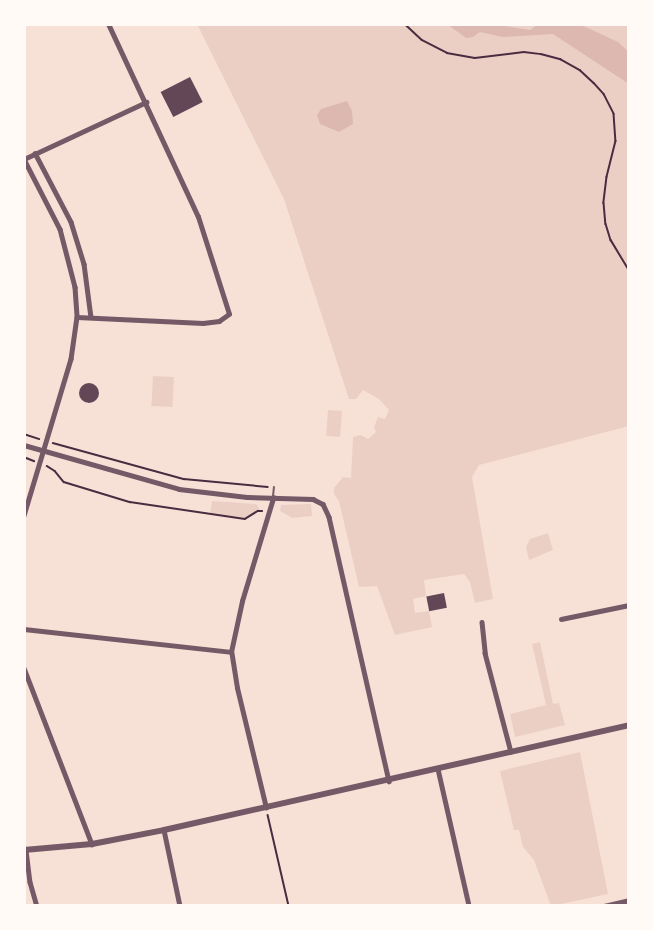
<!DOCTYPE html>
<style>
body{margin:0}
#map{position:relative;width:653px;height:930px;overflow:hidden;background:#f7e1d7;font-family:"IBM Plex Sans",sans-serif}
div>[style]{position:absolute}
.green>*{inset:0;background:#ebcfc5;transform-origin:0 0}
.water>*{inset:0;background:#dcb8b0}
.building>*{inset:0;background:#644757;transform-origin:0 0}
.round{border-radius:50%}
.path>*{height:1.5px;margin:-0.75px;padding:0 0.75px;transform-origin:0.75px;border-radius:0.75px;background:#4a2c40}
.service>*{height:2px;margin:-1px;padding:0 1px;transform-origin:1px;border-radius:1px;background:#755966}
.minor>*{height:4.5px;margin:-2.25px;padding:0 2.25px;transform-origin:2.25px;border-radius:2.25px;background:#755966}
.tertiary>*{height:6px;margin:-3px;padding:0 3px;transform-origin:3px;border-radius:3px;background:#755966}
span{translate:-50% -50%;white-space:nowrap;text-align:center;line-height:1.15;-webkit-text-stroke:4.5px #fffaf5;paint-order:stroke}
.frame{position:absolute;inset:0;border:26px solid #fffaf5;pointer-events:none}
</style>
<div id="map">
<div class="green">
<i style="clip-path:polygon(197px 24px,629px 24px,629px 426px,479px 465px,472px 477px,493px 599px,475px 603px,470px 582px,464px 574px,424px 580px,426px 596px,413px 599px,415px 613px,429px 611px,432px 627px,395px 635px,377px 586px,359px 587px,339px 501px,334px 494px,334px 488px,343px 477px,351px 478px,353px 437px,361px 435px,368px 439px,376px 432px,374px 427px,378px 417px,385px 419px,389px 410px,379px 399px,363px 390px,356px 399px,349px 399px,284px 199px)"></i>
<i style="left:153px;top:376px;width:21px;height:30px;rotate:3deg"></i>
<i style="left:328px;top:410px;width:14px;height:26px;rotate:4deg"></i>
<i style="clip-path:polygon(212px 501px,256px 504px,260px 509px,244px 518px,210px 514px)"></i>
<i style="clip-path:polygon(311px 504px,312px 516px,292px 518px,280px 511px,281px 505px)"></i>
<i style="clip-path:polygon(548px 533px,553px 550px,529px 560px,526px 547px,530px 539px)"></i>
<i style="clip-path:polygon(540px 642px,553px 704px,559px 703px,565px 725px,515px 737px,510px 714px,546px 705px,532px 644px)"></i>
<i style="clip-path:polygon(580px 752px,608px 894px,551px 906px,534px 860px,523px 847px,519px 830px,514px 830px,500px 771px)"></i>
</div>
<div class="water">
<i style="clip-path:polygon(447px 24px,492px 24px,530px 30px,538px 24px,577px 24px,588px 28px,618px 42px,629px 52px,629px 84px,553px 34px,503px 37px,480px 32px,473px 37px,466px 38px)"></i>
<i style="clip-path:polygon(347px 101px,352px 111px,353px 124px,339px 132px,320px 124px,317px 115px,321px 109px)"></i>
</div>
<div class="building">
<i style="left:190px;top:77px;width:28px;height:33px;rotate:63deg"></i>
<i class="round" style="left:79px;top:383px;width:20px;height:20px"></i>
<i style="left:444px;top:593px;width:15px;height:18px;rotate:79deg"></i>
</div>
<div class="path">
<i style="left:405px;top:24px;width:23px;rotate:43deg"></i>
<i style="left:422px;top:40px;width:28px;rotate:27deg"></i>
<i style="left:447px;top:53px;width:28px;rotate:10deg"></i>
<i style="left:475px;top:58px;width:49px;rotate:-7deg"></i>
<i style="left:524px;top:52px;width:17px;rotate:7deg"></i>
<i style="left:541px;top:54px;width:20px;rotate:15deg"></i>
<i style="left:560px;top:59px;width:23px;rotate:29deg"></i>
<i style="left:580px;top:70px;width:19px;rotate:43deg"></i>
<i style="left:594px;top:83px;width:15px;rotate:48deg"></i>
<i style="left:604px;top:94px;width:22px;rotate:63deg"></i>
<i style="left:614px;top:114px;width:27px;rotate:86deg"></i>
<i style="left:616px;top:141px;width:37px;rotate:104deg"></i>
<i style="left:607px;top:177px;width:26px;rotate:97deg"></i>
<i style="left:604px;top:203px;width:21px;rotate:85deg"></i>
<i style="left:606px;top:224px;width:17px;rotate:73deg"></i>
<i style="left:611px;top:240px;width:35px;rotate:59deg"></i>
<i style="left:24px;top:434px;width:16px;rotate:18deg"></i>
<i style="left:53px;top:443px;width:136px;rotate:15.4deg"></i>
<i style="left:184px;top:479px;width:84px;rotate:5.4deg"></i>
<i style="left:24px;top:457px;width:11px;rotate:22deg"></i>
<i style="left:47px;top:466px;width:9px;rotate:32deg"></i>
<i style="left:55px;top:471px;width:14px;rotate:51deg"></i>
<i style="left:64px;top:482px;width:69px;rotate:16.9deg"></i>
<i style="left:130px;top:502px;width:116px;rotate:8.4deg"></i>
<i style="left:245px;top:519px;width:15px;rotate:-32deg"></i>
<i style="left:258px;top:511px;width:4px"></i>
<i style="left:268px;top:815px;width:93px;rotate:77deg"></i>
</div>
<div class="service">
<i style="left:273px;top:496px;width:9px;rotate:-84deg"></i>
</div>
<div class="minor">
<i style="left:35px;top:153px;width:78px;rotate:62.4deg"></i>
<i style="left:71px;top:222px;width:44px;rotate:72.8deg"></i>
<i style="left:84px;top:264px;width:53px;rotate:82.5deg"></i>
<i style="left:24px;top:159px;width:79px;rotate:62.8deg"></i>
<i style="left:60px;top:229px;width:60px;rotate:75.5deg"></i>
<i style="left:75px;top:287px;width:30px;rotate:86deg"></i>
<i style="left:77px;top:317px;width:42px;rotate:98.1deg"></i>
<i style="left:71px;top:359px;width:164px;rotate:106.7deg"></i>
<i style="left:24px;top:159px;width:135px;rotate:-25deg"></i>
<i style="left:77px;top:317px;width:126px;rotate:2.7deg"></i>
<i style="left:203px;top:323px;width:16px;rotate:-7deg"></i>
<i style="left:219px;top:321px;width:12px;rotate:-35deg"></i>
<i style="left:229px;top:314px;width:102px;rotate:-107.7deg"></i>
<i style="left:198px;top:217px;width:213px;rotate:-115deg"></i>
<i style="left:24px;top:445px;width:161px;rotate:15.8deg"></i>
<i style="left:179px;top:489px;width:68px;rotate:6.7deg"></i>
<i style="left:247px;top:497px;width:66px;rotate:1.7deg"></i>
<i style="left:313px;top:499px;width:11px;rotate:27deg"></i>
<i style="left:323px;top:504px;width:14px;rotate:65deg"></i>
<i style="left:329px;top:517px;width:271px;rotate:77.2deg"></i>
<i style="left:561px;top:619px;width:69px;rotate:-11.6deg"></i>
<i style="left:482px;top:622px;width:31px;rotate:84deg"></i>
<i style="left:485px;top:653px;width:102px;rotate:75.3deg"></i>
<i style="left:24px;top:629px;width:208px;rotate:6.3deg"></i>
<i style="left:24px;top:668px;width:189px;rotate:68.9deg"></i>
<i style="left:438px;top:769px;width:140px;rotate:77.2deg"></i>
<i style="left:266px;top:808px;width:123px;rotate:-103.6deg"></i>
<i style="left:237px;top:688px;width:36px;rotate:-99deg"></i>
<i style="left:231px;top:652px;width:52px;rotate:-77.8deg"></i>
<i style="left:242px;top:601px;width:108px;rotate:-73.2deg"></i>
<i style="left:164px;top:830px;width:78px;rotate:78.1deg"></i>
<i style="left:26px;top:850px;width:32px;rotate:83deg"></i>
<i style="left:30px;top:882px;width:25px;rotate:74deg"></i>
<i style="left:604px;top:906px;width:26px;rotate:-13deg"></i>
</div>
<div class="tertiary">
<i style="left:24px;top:850px;width:68px;rotate:-5deg"></i>
<i style="left:92px;top:844px;width:73px;rotate:-11deg"></i>
<i style="left:164px;top:830px;width:477px;rotate:-12.7deg"></i>
</div>
<div class="frame"></div>
</div>
